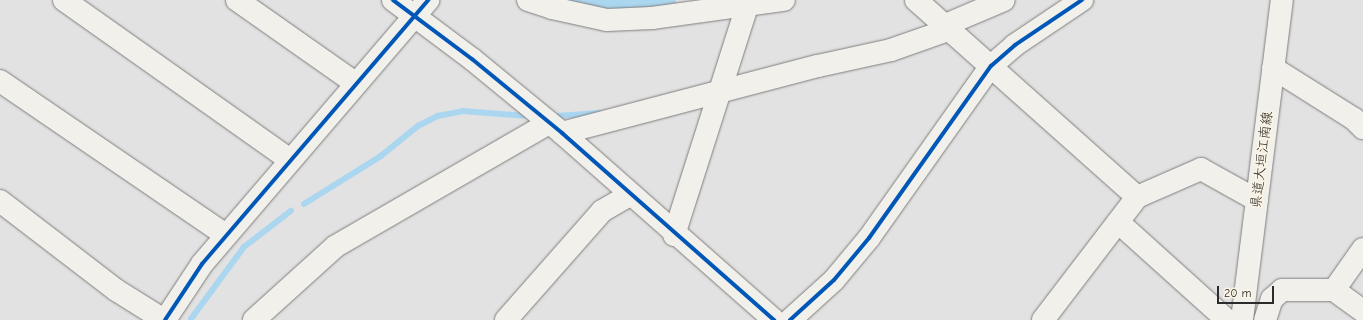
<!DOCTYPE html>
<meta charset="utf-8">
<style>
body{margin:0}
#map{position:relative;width:1363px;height:320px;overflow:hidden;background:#e3e2e3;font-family:"Comic Neue","Klee One",sans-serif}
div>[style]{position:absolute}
.stream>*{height:5.5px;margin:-2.75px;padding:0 2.75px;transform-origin:2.75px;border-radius:2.75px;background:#abd6ef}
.river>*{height:34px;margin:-17px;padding:0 17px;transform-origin:17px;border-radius:17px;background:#abd6ef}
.roads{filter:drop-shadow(0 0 1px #7e7d7e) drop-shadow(0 0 1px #7e7d7e)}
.minor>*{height:22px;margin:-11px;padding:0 11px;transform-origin:11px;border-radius:11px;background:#f2f0eb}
.major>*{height:22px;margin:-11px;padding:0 11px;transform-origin:11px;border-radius:11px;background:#f2f0eb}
.cycleway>*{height:4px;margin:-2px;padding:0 2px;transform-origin:2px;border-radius:2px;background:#0057b8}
span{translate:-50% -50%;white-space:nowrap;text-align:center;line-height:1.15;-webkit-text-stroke:3px #fcf5e5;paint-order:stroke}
.street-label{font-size:14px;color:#2b2b2b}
.scale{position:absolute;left:1217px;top:286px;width:57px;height:18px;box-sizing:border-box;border:2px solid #2b2b2b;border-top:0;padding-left:5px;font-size:12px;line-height:14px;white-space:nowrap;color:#2b2b2b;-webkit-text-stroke:3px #fcf5e5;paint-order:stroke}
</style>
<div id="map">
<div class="stream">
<i style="left:556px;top:116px;width:44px;rotate:-3.9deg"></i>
<i style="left:304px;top:204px;width:91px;rotate:-31.9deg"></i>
<i style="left:381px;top:156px;width:48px;rotate:-39deg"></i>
<i style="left:418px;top:126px;width:22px;rotate:-27deg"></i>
<i style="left:438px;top:116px;width:25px;rotate:-11deg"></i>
<i style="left:463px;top:111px;width:65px;rotate:4.4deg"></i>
<i style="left:191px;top:319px;width:89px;rotate:-53.6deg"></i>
<i style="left:244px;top:247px;width:59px;rotate:-37.5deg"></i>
</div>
<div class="river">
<i style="left:584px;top:0;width:43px;rotate:4deg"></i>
<i style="left:627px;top:3px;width:32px;rotate:-5deg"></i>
</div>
<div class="roads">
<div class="minor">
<i style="left:64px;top:0;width:277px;rotate:35.3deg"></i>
<i style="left:237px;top:0;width:144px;rotate:35.1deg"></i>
<i style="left:393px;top:0;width:99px;rotate:36.8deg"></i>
<i style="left:472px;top:59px;width:117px;rotate:39.4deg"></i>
<i style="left:562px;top:133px;width:283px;rotate:41.4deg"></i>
<i style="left:528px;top:0;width:25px;rotate:18deg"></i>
<i style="left:552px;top:8px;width:56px;rotate:12.3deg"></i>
<i style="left:607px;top:20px;width:45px;rotate:-2.5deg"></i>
<i style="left:652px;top:18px;width:133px;rotate:-7.8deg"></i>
<i style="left:916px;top:0;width:296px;rotate:41.7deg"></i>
<i style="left:943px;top:26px;width:66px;rotate:-23.1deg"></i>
<i style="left:1273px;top:68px;width:96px;rotate:32.2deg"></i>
<i style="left:1354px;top:119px;width:13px;rotate:45deg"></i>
<i style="left:0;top:81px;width:273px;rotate:34.3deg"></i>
<i style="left:562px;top:133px;width:265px;rotate:-14.7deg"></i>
<i style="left:818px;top:66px;width:75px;rotate:-12.4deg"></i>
<i style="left:891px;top:50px;width:60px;rotate:-19.3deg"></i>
<i style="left:0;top:201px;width:146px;rotate:37.5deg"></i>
<i style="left:116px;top:290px;width:57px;rotate:32deg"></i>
<i style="left:1118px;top:222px;width:147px;rotate:42deg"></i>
<i style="left:674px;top:235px;width:247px;rotate:-72.3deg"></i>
<i style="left:1334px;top:290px;width:36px;rotate:36deg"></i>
<i style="left:165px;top:320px;width:67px;rotate:-56.5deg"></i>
<i style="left:202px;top:264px;width:348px;rotate:-49.4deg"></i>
<i style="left:254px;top:320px;width:110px;rotate:-42.1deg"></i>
<i style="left:336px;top:246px;width:246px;rotate:-30deg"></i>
<i style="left:506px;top:320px;width:145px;rotate:-48.6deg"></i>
<i style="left:602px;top:211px;width:32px;rotate:-30deg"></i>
<i style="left:790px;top:320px;width:59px;rotate:-42.3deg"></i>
<i style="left:834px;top:280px;width:55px;rotate:-50.2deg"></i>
<i style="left:869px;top:238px;width:211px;rotate:-54.7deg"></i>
<i style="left:991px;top:66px;width:32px;rotate:-41deg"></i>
<i style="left:1015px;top:45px;width:81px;rotate:-33.9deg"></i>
<i style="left:1043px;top:320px;width:155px;rotate:-52.6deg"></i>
<i style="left:1137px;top:197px;width:70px;rotate:-23.6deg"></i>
<i style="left:1201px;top:169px;width:64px;rotate:29deg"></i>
<i style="left:1265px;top:320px;width:22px;rotate:-72deg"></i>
<i style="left:1272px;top:299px;width:13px;rotate:-42deg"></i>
<i style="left:1282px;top:290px;width:52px"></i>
<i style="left:1334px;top:290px;width:50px;rotate:-54.7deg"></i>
</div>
<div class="major">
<i style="left:1242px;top:320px;width:322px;rotate:-82.9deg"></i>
</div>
</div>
<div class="cycleway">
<i style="left:393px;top:0;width:99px;rotate:36.8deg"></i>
<i style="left:472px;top:59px;width:117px;rotate:39.4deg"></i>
<i style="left:562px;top:133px;width:283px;rotate:41.4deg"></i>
<i style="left:165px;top:320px;width:67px;rotate:-56.5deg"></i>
<i style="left:202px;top:264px;width:348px;rotate:-49.4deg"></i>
<i style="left:790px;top:320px;width:59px;rotate:-42.3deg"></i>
<i style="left:834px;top:280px;width:55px;rotate:-50.2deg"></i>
<i style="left:869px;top:238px;width:211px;rotate:-54.7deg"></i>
<i style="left:991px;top:66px;width:32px;rotate:-41deg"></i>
<i style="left:1015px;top:45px;width:81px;rotate:-33.9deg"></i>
</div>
<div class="street-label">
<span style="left:1262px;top:160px;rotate:-83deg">県道大垣江南線</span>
</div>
<div class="scale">20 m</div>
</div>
